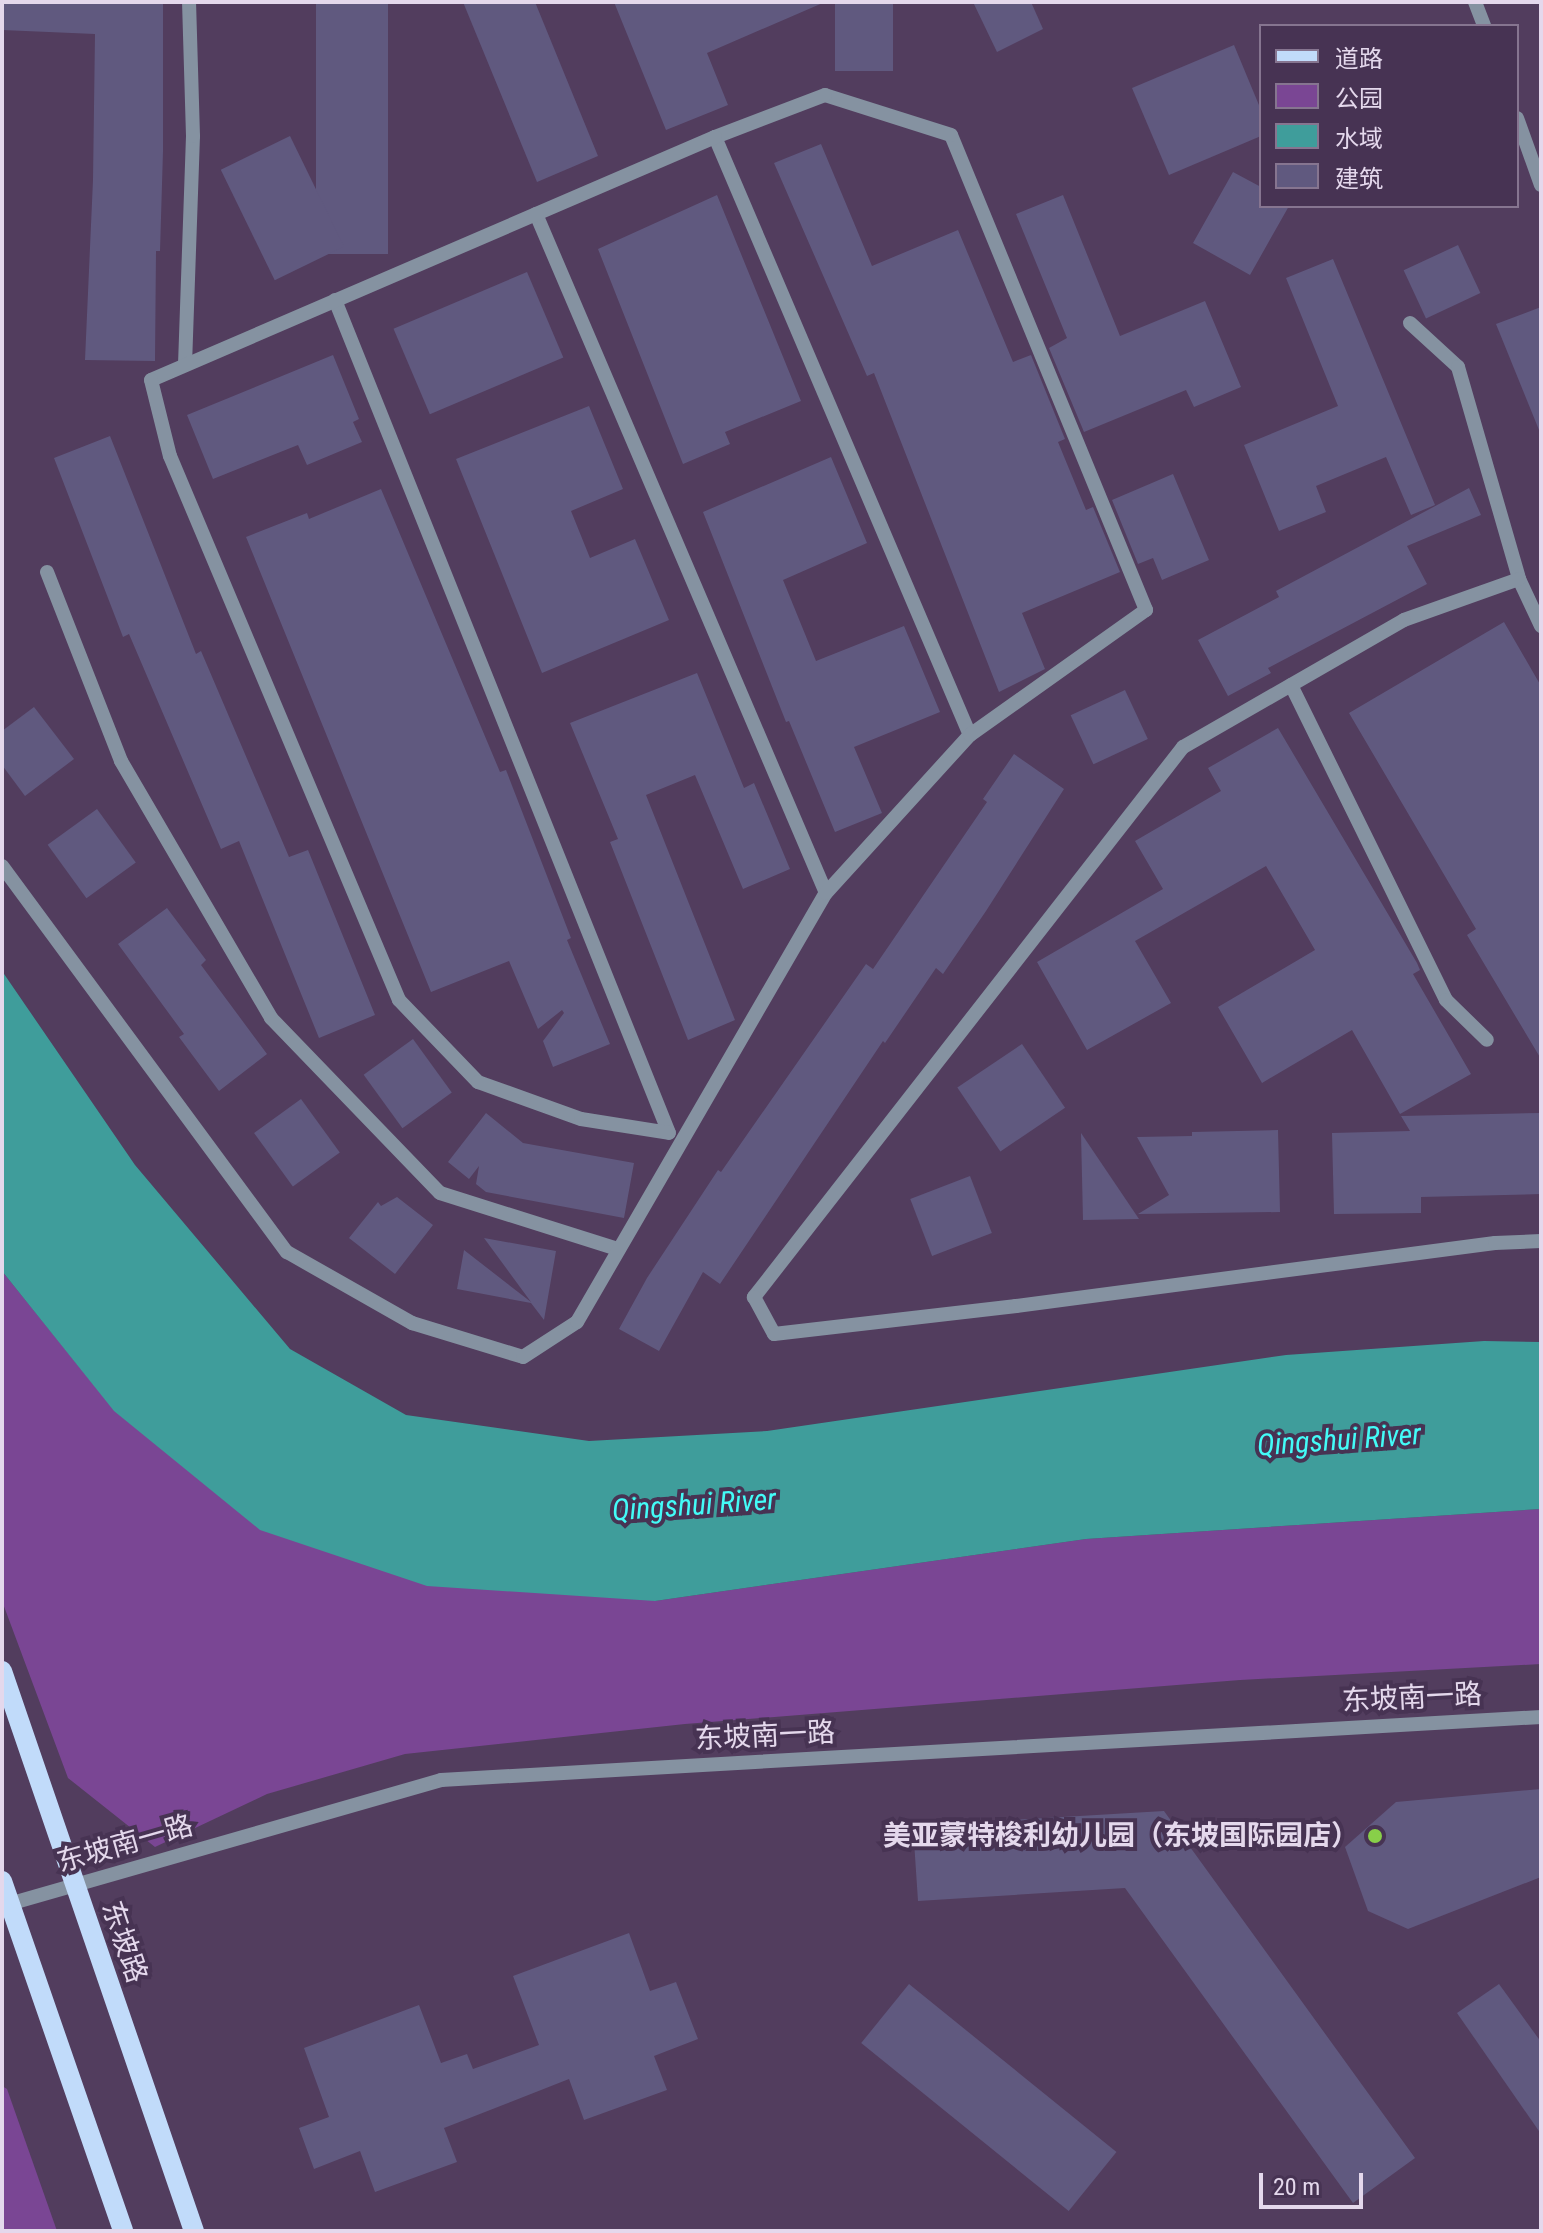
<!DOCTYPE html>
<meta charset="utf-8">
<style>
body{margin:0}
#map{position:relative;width:1543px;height:2233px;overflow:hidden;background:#523d5e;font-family:"Roboto Condensed","Noto Sans SC",sans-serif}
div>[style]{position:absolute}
.green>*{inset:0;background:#7a4694}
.water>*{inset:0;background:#3f9d9b}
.building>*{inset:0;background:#60597f;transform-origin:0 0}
.minor>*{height:14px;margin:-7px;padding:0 7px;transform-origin:7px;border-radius:7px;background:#8592a1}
.major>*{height:20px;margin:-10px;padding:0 10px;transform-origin:10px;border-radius:10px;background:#c1dbfa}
.dots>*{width:22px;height:22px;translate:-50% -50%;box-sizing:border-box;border:4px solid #473353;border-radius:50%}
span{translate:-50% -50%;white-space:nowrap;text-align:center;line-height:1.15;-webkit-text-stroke:8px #473353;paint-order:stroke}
.street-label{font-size:28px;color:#e4d8ec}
.poi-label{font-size:28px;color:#e4d8ec;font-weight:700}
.right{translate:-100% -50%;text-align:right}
.water-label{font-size:30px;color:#43fbf7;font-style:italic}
.frame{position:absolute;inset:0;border:4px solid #e4d8ec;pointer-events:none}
.legend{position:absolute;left:1259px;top:24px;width:260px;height:184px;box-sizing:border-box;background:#473353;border:2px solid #867590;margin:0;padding:10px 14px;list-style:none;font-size:24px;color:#e4d8ec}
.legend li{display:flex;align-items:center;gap:16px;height:40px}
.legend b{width:40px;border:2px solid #867590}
.scale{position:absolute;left:1259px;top:2173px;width:104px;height:36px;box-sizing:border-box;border:4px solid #e4d8ec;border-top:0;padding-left:10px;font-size:24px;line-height:28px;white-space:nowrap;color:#e4d8ec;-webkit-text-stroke:6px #473353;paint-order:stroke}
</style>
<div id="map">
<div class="green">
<i style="clip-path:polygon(2px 1271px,114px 1410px,655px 1601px,1086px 1539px,1541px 1509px,1541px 1664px,1240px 1680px,685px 1724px,405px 1754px,267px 1794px,155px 1847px,68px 1778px,2px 1601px)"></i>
<i style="clip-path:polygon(2px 2086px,7px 2089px,57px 2231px,2px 2231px)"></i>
</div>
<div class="water">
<i style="clip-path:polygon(2px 971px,135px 1165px,290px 1349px,406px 1415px,589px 1441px,767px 1431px,1286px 1355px,1484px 1341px,1541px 1342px,1541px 1509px,1086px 1539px,655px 1601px,427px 1586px,260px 1530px,114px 1411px,2px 1271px)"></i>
</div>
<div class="building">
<i style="clip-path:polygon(2px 2px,163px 2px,163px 151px,160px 251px,156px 251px,155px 361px,85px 360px,93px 180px,95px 34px,2px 30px)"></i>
<i style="left:316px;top:2px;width:72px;height:252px"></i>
<i style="clip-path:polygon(463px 2px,535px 2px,598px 156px,537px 182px)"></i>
<i style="clip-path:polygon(614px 2px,825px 2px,707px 53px,728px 105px,666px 130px)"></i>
<i style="left:835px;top:2px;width:58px;height:69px"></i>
<i style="clip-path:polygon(973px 2px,1031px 2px,1043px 29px,997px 52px)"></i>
<i style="clip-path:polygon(1234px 45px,1261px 110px,1261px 136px,1169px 175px,1132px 88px)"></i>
<i style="left:290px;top:136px;width:123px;height:77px;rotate:64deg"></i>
<i style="clip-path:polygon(821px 144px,872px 266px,958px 230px,1013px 362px,1031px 355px,1065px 439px,1058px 442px,1086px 510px,1093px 507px,1120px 572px,1022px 613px,1045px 669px,999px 692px,874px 373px,867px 376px,774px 163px)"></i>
<i style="clip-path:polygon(1233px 172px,1261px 187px,1261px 206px,1289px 206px,1250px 275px,1193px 243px)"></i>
<i style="clip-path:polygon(717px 195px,801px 401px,725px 432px,730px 444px,683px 464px,598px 249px)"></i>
<i style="clip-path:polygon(1063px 195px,1120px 336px,1205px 301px,1241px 387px,1194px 407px,1186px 390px,1084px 432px,1049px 348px,1067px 338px,1016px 214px)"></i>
<i style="left:1458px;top:245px;width:53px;height:60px;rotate:65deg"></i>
<i style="clip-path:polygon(1333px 259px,1435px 505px,1411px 515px,1386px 457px,1316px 486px,1326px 512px,1279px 531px,1244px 445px,1338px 406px,1286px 278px)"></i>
<i style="left:527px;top:272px;width:93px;height:145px;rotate:67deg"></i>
<i style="clip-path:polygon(1541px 307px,1541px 430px,1539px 430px,1496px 324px)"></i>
<i style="clip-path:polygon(333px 355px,359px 419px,353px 422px,362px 442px,307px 465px,298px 445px,213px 479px,187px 415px)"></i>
<i style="clip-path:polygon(589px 406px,623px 489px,571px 511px,590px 558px,635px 539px,669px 620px,542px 673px,456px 459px)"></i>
<i style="clip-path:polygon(110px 436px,196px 654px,201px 651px,289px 857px,308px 850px,375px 1015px,319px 1038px,239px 841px,221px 849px,129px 634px,123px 637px,54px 458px)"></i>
<i style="clip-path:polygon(831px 457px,867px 543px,783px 580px,816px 661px,904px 626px,940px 712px,854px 747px,882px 813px,835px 832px,789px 721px,786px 722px,703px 512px)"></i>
<i style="clip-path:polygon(1173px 474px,1209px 560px,1162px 580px,1153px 558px,1138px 564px,1112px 500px)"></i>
<i style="clip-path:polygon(1469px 488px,1481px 515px,1407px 546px,1427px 584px,1268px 668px,1271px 673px,1228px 696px,1198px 640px,1279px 597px,1276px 591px)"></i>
<i style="clip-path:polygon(381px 489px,500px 772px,506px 770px,571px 938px,567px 940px,610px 1044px,553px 1067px,543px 1041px,564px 1013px,562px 1010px,538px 1029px,509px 961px,431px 992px,246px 537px,307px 513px,309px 519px)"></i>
<i style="clip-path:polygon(1504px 622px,1541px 686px,1541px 1059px,1467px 935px,1476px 929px,1349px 713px)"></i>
<i style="clip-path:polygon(697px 673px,744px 788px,754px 783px,790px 869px,743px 889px,695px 775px,646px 795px,735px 1020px,688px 1040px,610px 842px,618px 839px,570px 723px)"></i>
<i style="left:1125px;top:690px;width:54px;height:60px;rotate:65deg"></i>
<i style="clip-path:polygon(34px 707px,74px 759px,25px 796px,2px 765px,2px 731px)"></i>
<i style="clip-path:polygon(1278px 728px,1417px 963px,1420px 970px,1413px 974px,1471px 1074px,1400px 1114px,1352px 1030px,1262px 1083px,1218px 1007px,1315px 950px,1266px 866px,1135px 941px,1171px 1003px,1087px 1050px,1037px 962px,1163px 889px,1135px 841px,1221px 791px,1208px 768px)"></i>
<i style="clip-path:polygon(1014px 754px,1064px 789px,986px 911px,943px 974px,936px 968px,885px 1043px,883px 1041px,720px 1284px,703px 1272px,659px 1351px,619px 1329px,647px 1278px,718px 1170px,721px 1172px,866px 964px,873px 969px,987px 802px,983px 799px)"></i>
<i style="left:97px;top:809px;width:66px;height:61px;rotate:54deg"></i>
<i style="clip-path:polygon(167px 908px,206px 960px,201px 965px,267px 1054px,219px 1091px,179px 1037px,184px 1034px,118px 944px)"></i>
<i style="left:413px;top:1039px;width:66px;height:61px;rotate:54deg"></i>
<i style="left:1022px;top:1044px;width:77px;height:78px;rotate:56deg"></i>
<i style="left:301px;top:1099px;width:66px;height:58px;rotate:54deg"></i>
<i style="clip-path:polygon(486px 1113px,523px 1143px,634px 1163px,624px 1218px,486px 1192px,476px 1184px,479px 1166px,469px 1179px,448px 1162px)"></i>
<i style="clip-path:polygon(1541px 1113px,1541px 1194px,1421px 1197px,1421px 1213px,1334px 1214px,1332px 1133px,1410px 1131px,1401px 1116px)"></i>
<i style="clip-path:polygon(1278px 1130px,1280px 1212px,1138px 1214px,1169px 1195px,1137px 1137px,1192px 1136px,1192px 1132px)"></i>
<i style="clip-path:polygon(1081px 1133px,1139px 1219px,1083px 1220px)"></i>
<i style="left:970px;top:1176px;width:61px;height:64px;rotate:69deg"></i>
<i style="clip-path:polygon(397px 1197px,433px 1225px,395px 1274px,349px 1238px,378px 1202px,381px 1206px)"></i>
<i style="clip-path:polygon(484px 1238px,556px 1251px,544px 1320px,531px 1303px,457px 1289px,464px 1250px,531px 1302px)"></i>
<i style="clip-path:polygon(1541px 1789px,1541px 1877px,1408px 1929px,1368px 1911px,1345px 1847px,1396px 1802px)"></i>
<i style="clip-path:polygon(1164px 1811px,1415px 2158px,1353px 2203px,1125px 1888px,918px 1901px,913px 1826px)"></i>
<i style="clip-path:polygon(629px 1933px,650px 1991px,676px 1982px,698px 2039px,654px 2056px,667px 2090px,584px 2120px,569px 2079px,444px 2128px,457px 2162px,375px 2192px,360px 2151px,314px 2169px,299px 2128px,329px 2117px,304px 2048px,419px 2005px,441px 2063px,467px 2054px,473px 2069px,539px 2045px,513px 1976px)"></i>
<i style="left:909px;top:1984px;width:267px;height:76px;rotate:39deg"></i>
<i style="clip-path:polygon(1499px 1984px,1541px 2042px,1541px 2134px,1457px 2013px)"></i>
</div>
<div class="minor">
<i style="left:1475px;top:2px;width:26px;rotate:69deg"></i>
<i style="left:1517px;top:118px;width:71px;rotate:70.3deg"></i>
<i style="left:715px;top:137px;width:650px;rotate:66.91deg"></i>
<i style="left:536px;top:214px;width:738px;rotate:66.87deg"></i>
<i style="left:335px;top:300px;width:897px;rotate:68.15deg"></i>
<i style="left:1410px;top:323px;width:65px;rotate:42.5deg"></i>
<i style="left:1458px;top:367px;width:221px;rotate:73.9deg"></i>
<i style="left:1519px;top:579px;width:52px;rotate:64.9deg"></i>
<i style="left:185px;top:365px;width:229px;rotate:-88deg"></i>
<i style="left:193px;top:136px;width:134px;rotate:-91.7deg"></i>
<i style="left:47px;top:572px;width:203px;rotate:68.6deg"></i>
<i style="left:121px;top:761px;width:298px;rotate:59.7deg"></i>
<i style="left:271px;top:1018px;width:243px;rotate:46deg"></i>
<i style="left:440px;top:1193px;width:187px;rotate:17.5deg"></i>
<i style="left:1519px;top:579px;width:122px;rotate:160.4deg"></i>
<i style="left:1404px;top:620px;width:255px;rotate:150.1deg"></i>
<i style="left:1183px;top:747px;width:698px;rotate:127.95deg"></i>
<i style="left:754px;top:1297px;width:42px;rotate:61.6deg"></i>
<i style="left:774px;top:1334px;width:244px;rotate:-6.6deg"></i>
<i style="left:1016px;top:1306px;width:483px;rotate:-7.5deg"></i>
<i style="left:1495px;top:1243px;width:46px;rotate:-2.5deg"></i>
<i style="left:1291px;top:685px;width:351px;rotate:63.8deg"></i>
<i style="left:1446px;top:1000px;width:57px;rotate:44.3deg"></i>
<i style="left:2px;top:866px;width:480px;rotate:53.6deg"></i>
<i style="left:287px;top:1252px;width:144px;rotate:29.6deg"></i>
<i style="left:412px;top:1323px;width:116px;rotate:17deg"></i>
<i style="left:523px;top:1357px;width:64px;rotate:-32.9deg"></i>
<i style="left:577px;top:1322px;width:496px;rotate:-59.9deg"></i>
<i style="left:826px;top:893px;width:214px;rotate:-47.7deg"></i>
<i style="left:970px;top:735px;width:216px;rotate:-35.4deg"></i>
<i style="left:1146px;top:610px;width:513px;rotate:-112.32deg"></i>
<i style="left:951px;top:135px;width:132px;rotate:-162.4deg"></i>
<i style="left:825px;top:95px;width:118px;rotate:159.1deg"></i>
<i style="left:715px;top:137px;width:614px;rotate:156.69deg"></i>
<i style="left:151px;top:380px;width:78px;rotate:76deg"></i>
<i style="left:170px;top:456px;width:590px;rotate:67.17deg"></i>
<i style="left:399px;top:1000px;width:114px;rotate:46.1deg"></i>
<i style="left:478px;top:1082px;width:109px;rotate:19.8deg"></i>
<i style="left:581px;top:1119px;width:89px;rotate:9deg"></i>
<i style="left:2px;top:1906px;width:457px;rotate:-16deg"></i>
<i style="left:441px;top:1780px;width:1102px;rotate:-3.28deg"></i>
</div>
<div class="major">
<i style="left:2px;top:1671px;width:592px;rotate:71.08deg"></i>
<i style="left:2px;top:1881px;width:370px;rotate:70.9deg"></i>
</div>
<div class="dots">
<i style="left:1375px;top:1836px;background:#88cf49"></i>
</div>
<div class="street-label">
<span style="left:1412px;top:1698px;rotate:-3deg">东坡南一路</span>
<span style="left:765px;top:1736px;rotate:-3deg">东坡南一路</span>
<span style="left:125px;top:1844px;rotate:-16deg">东坡南一路</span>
<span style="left:124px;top:1942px;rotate:71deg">东坡路</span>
</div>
<div class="poi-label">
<span class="right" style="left:1359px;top:1836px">美亚蒙特梭利幼儿园（东坡国际园店）</span>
</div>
<div class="water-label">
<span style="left:1339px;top:1440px;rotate:-4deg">Qingshui River</span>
<span style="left:694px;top:1505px;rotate:-4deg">Qingshui River</span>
</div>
<div class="frame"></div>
<ul class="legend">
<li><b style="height:10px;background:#c1dbfa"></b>道路</li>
<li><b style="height:22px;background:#7a4694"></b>公园</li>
<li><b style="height:22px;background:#3f9d9b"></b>水域</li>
<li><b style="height:22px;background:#60597f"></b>建筑</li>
</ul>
<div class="scale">20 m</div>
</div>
